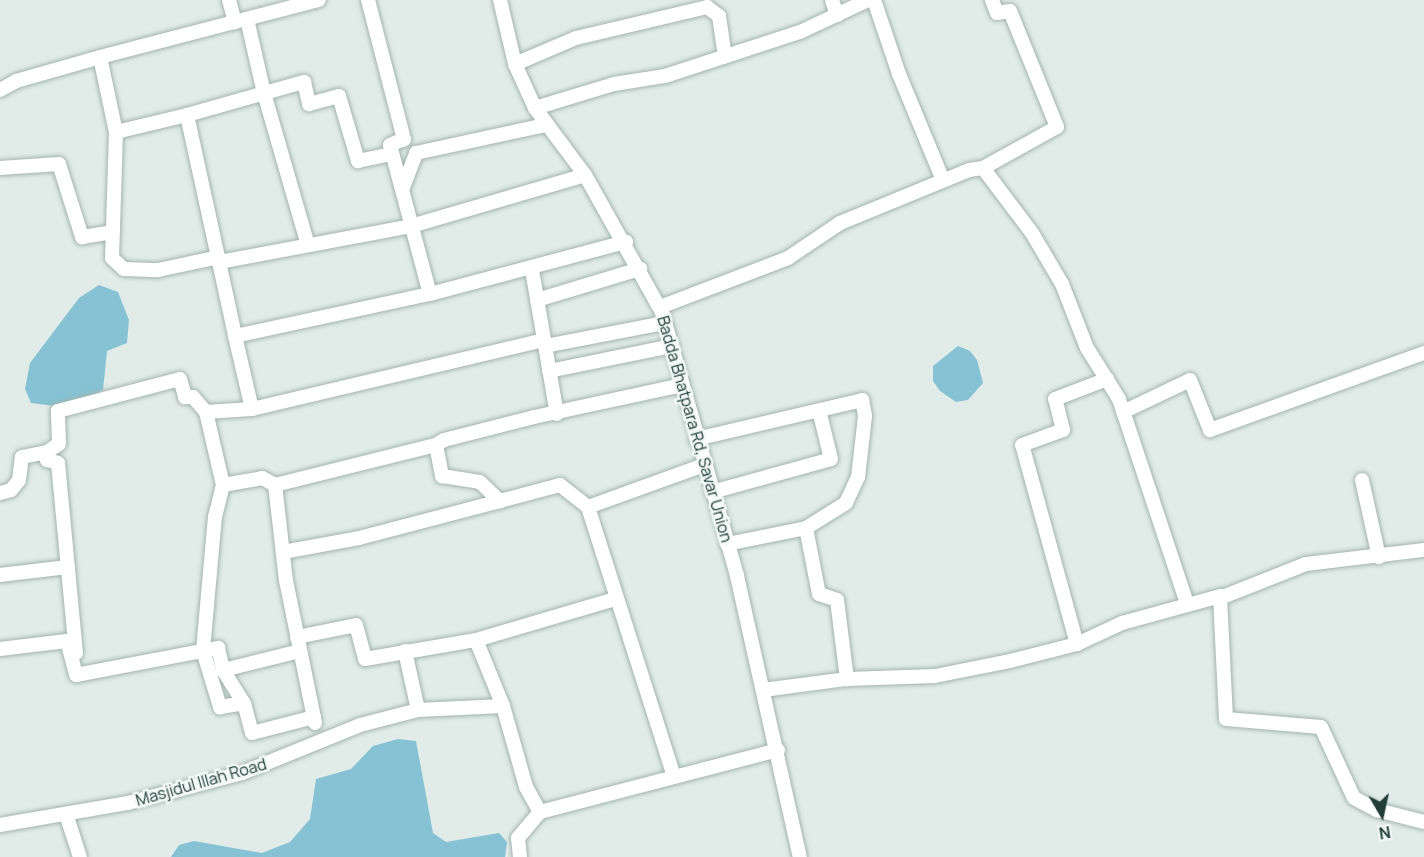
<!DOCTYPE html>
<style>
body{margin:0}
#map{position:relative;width:1424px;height:857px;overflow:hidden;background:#e1ece8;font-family:Manrope,sans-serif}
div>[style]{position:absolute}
.water>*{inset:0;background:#86c2d3}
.roads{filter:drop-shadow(0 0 2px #a3b4af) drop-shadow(0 0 2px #a3b4af)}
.street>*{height:14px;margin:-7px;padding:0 7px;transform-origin:7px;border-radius:7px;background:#fff}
span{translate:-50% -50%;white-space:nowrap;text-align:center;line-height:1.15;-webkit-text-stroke:5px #f1f8f5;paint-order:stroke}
.street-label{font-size:16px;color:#203d37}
.north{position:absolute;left:1352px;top:785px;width:60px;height:60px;-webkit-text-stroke:4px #f1f8f5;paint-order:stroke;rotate:171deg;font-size:16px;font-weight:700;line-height:24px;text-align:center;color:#203d37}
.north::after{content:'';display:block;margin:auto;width:21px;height:27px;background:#203d37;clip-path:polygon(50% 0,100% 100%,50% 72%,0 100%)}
</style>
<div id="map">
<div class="water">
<i style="clip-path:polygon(99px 285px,118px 292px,129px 320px,127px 343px,107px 351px,103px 390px,89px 398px,55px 406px,31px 403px,25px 389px,30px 363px,79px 298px)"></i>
<i style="clip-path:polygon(958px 346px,970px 351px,977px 360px,983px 383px,968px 400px,956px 402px,940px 391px,933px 381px,933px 366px)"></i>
<i style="clip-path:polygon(398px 739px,416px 741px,433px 833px,446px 842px,499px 833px,507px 842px,505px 857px,171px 857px,179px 845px,194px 841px,262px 853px,290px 842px,310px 819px,316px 779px,351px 769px,373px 746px)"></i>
</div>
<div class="roads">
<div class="street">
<i style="left:229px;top:0;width:23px;rotate:75deg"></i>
<i style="left:368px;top:0;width:144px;rotate:75.5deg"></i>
<i style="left:404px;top:139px;width:15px;rotate:157deg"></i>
<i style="left:390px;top:145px;width:154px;rotate:75deg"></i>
<i style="left:500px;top:0;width:66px;rotate:76.8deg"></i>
<i style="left:515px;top:64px;width:48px;rotate:65.6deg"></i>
<i style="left:535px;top:108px;width:84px;rotate:53.3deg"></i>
<i style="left:585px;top:175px;width:157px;rotate:60.7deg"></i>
<i style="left:662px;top:312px;width:274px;rotate:74.1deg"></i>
<i style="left:737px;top:576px;width:288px;rotate:77.4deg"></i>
<i style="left:832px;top:0;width:16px;rotate:72deg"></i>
<i style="left:874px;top:0;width:78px;rotate:71.3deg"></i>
<i style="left:899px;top:74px;width:115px;rotate:67.5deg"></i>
<i style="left:992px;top:0;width:14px;rotate:69deg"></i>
<i style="left:997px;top:13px;width:13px;rotate:-9deg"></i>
<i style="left:1010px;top:11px;width:125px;rotate:67.9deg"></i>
<i style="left:1057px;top:127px;width:85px;rotate:151deg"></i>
<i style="left:983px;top:168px;width:81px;rotate:53deg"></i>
<i style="left:1032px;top:233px;width:59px;rotate:59.5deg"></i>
<i style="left:1062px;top:284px;width:69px;rotate:68.7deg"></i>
<i style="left:1087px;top:348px;width:60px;rotate:57.9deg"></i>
<i style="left:1119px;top:399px;width:216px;rotate:71.6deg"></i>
<i style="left:247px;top:19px;width:76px;rotate:77.1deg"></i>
<i style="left:264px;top:93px;width:158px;rotate:73.9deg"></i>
<i style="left:100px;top:57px;width:77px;rotate:78deg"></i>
<i style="left:116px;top:132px;width:73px;rotate:-13.5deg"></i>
<i style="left:187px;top:115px;width:226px;rotate:77.7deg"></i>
<i style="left:235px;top:336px;width:199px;rotate:-12.2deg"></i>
<i style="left:430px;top:294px;width:203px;rotate:-14.9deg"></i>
<i style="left:515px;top:64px;width:66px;rotate:-23.1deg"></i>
<i style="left:576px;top:38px;width:135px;rotate:-13.3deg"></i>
<i style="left:707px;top:7px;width:15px;rotate:37deg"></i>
<i style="left:719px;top:16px;width:41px;rotate:81.7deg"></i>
<i style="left:0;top:90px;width:18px;rotate:-29deg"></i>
<i style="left:16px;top:81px;width:87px;rotate:-15.9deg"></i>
<i style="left:100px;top:57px;width:226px;rotate:-14.6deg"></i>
<i style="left:535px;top:108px;width:83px;rotate:-16.9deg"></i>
<i style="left:614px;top:84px;width:52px;rotate:-8.9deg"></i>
<i style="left:665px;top:76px;width:142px;rotate:-18.1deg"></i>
<i style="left:800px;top:32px;width:75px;rotate:-25.2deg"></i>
<i style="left:187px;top:115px;width:122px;rotate:-15.8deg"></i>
<i style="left:304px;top:82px;width:23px;rotate:77deg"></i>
<i style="left:309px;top:104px;width:31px;rotate:-15deg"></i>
<i style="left:339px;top:96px;width:68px;rotate:73.7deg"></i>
<i style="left:358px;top:161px;width:35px;rotate:-12deg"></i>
<i style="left:116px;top:132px;width:126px;rotate:91.8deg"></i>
<i style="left:112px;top:258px;width:16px;rotate:43deg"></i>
<i style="left:124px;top:269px;width:34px;rotate:2deg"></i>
<i style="left:158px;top:270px;width:62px;rotate:-12deg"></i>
<i style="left:0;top:168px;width:59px;rotate:-3.9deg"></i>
<i style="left:59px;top:164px;width:77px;rotate:72.5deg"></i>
<i style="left:82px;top:237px;width:31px;rotate:-9deg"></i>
<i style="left:402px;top:190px;width:40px;rotate:-69deg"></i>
<i style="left:416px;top:153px;width:133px;rotate:-12.2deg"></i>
<i style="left:219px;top:262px;width:195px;rotate:-10.6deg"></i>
<i style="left:411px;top:226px;width:181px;rotate:-16.3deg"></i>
<i style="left:532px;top:270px;width:146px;rotate:80.2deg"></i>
<i style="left:537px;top:300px;width:108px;rotate:-16.8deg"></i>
<i style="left:660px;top:307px;width:137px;rotate:-20.9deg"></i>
<i style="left:788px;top:258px;width:63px;rotate:-33.9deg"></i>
<i style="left:840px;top:223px;width:139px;rotate:-22.3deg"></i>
<i style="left:969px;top:170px;width:14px;rotate:-8deg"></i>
<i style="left:235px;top:336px;width:75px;rotate:76.9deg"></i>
<i style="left:252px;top:409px;width:300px;rotate:-13.3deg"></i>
<i style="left:545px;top:346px;width:122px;rotate:-10.9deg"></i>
<i style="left:549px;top:371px;width:126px;rotate:-11.5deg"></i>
<i style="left:206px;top:412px;width:46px;rotate:-3.7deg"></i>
<i style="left:1123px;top:412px;width:74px;rotate:-25.5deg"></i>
<i style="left:1190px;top:380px;width:54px;rotate:68.2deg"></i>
<i style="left:1210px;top:430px;width:227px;rotate:-19.8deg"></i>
<i style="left:696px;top:439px;width:171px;rotate:-13.2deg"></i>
<i style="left:862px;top:400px;width:16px;rotate:79deg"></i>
<i style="left:865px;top:416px;width:61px;rotate:96.5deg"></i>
<i style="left:858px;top:477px;width:29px;rotate:115deg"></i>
<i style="left:846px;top:503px;width:47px;rotate:148deg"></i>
<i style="left:436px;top:445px;width:9px;rotate:-32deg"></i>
<i style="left:444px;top:440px;width:93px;rotate:-14.3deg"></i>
<i style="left:534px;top:417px;width:151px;rotate:-12.2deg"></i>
<i style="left:47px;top:452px;width:8px;rotate:90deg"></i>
<i style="left:47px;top:460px;width:11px;rotate:15deg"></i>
<i style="left:58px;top:463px;width:191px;rotate:84.6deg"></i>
<i style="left:1362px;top:480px;width:79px;rotate:77.6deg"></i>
<i style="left:223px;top:485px;width:32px;rotate:104deg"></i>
<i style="left:215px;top:516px;width:136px;rotate:95.1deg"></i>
<i style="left:203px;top:651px;width:59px;rotate:73.1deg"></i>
<i style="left:220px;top:707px;width:24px;rotate:-9deg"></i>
<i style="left:712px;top:492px;width:123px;rotate:-15.5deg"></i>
<i style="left:831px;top:459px;width:50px;rotate:-103.8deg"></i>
<i style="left:0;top:493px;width:11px;rotate:-15deg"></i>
<i style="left:11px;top:490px;width:13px;rotate:-51deg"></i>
<i style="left:19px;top:480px;width:23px;rotate:-83deg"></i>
<i style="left:22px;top:457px;width:25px;rotate:-11deg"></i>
<i style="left:47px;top:452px;width:14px;rotate:-34deg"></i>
<i style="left:59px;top:444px;width:33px;rotate:-92deg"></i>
<i style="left:58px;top:411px;width:126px;rotate:-14.7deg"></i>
<i style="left:180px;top:379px;width:19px;rotate:74deg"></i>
<i style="left:185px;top:397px;width:8px"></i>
<i style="left:193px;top:397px;width:20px;rotate:49deg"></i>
<i style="left:206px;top:412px;width:75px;rotate:76.9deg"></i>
<i style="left:223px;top:485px;width:40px;rotate:-10deg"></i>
<i style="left:262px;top:478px;width:15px;rotate:28deg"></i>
<i style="left:588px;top:507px;width:282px;rotate:72.3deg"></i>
<i style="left:727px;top:544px;width:81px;rotate:-11.4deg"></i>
<i style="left:806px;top:528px;width:67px;rotate:78.9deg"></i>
<i style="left:819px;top:594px;width:19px;rotate:18deg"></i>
<i style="left:837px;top:600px;width:80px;rotate:82.8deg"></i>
<i style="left:283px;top:552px;width:77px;rotate:-10.4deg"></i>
<i style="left:359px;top:538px;width:146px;rotate:-14.7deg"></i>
<i style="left:0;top:575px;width:68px;rotate:-6.7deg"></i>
<i style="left:1220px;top:598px;width:92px;rotate:-21.6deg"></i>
<i style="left:1306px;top:564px;width:119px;rotate:-6.8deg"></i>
<i style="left:297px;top:637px;width:60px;rotate:-11.5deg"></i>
<i style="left:356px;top:625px;width:35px;rotate:75deg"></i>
<i style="left:365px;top:659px;width:113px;rotate:-9.7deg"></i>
<i style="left:1077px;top:644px;width:206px;rotate:-105.4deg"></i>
<i style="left:1022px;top:445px;width:44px;rotate:-20.1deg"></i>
<i style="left:1063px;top:430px;width:32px;rotate:-104deg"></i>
<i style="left:1055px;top:399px;width:56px;rotate:-21deg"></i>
<i style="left:0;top:649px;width:67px;rotate:-6.8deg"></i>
<i style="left:67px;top:641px;width:35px;rotate:75deg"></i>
<i style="left:76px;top:675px;width:145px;rotate:-10.8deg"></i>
<i style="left:218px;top:648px;width:23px;rotate:77deg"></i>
<i style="left:300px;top:651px;width:79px;rotate:166.1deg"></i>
<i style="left:223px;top:670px;width:39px;rotate:58deg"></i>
<i style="left:244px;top:703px;width:31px;rotate:75deg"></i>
<i style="left:252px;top:733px;width:64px;rotate:-14.5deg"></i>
<i style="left:405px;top:651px;width:60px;rotate:77.6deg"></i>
<i style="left:763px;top:690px;width:85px;rotate:-7.5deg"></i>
<i style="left:847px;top:679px;width:88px;rotate:-2deg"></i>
<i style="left:935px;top:676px;width:76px;rotate:-11.3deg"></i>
<i style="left:1010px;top:661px;width:69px;rotate:-14.2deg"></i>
<i style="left:1077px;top:644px;width:50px;rotate:-25deg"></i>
<i style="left:1122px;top:623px;width:102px;rotate:-15.4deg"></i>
<i style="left:1220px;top:596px;width:123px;rotate:87.2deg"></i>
<i style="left:1226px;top:719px;width:95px;rotate:4.8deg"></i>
<i style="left:1321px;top:727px;width:78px;rotate:65.1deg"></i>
<i style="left:1354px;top:798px;width:26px;rotate:28deg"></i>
<i style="left:1377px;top:810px;width:49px;rotate:14.3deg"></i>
<i style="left:503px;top:706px;width:71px;rotate:-112.2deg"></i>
<i style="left:476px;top:640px;width:145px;rotate:-16.4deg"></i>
<i style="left:315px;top:723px;width:145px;rotate:-101.5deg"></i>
<i style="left:286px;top:581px;width:97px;rotate:-96.5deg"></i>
<i style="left:275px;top:485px;width:166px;rotate:-14deg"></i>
<i style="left:436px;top:445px;width:32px;rotate:79deg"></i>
<i style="left:442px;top:476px;width:38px;rotate:9deg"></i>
<i style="left:480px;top:482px;width:28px;rotate:44deg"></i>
<i style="left:500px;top:501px;width:62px;rotate:-14.9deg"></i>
<i style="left:560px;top:485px;width:36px;rotate:38deg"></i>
<i style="left:588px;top:507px;width:123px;rotate:-19.9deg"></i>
<i style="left:66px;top:814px;width:45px;rotate:72deg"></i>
<i style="left:0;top:825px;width:130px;rotate:-9.8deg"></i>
<i style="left:128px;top:803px;width:118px;rotate:-14.7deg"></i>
<i style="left:242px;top:773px;width:127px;rotate:-22.1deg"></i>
<i style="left:360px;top:725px;width:60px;rotate:-14.5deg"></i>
<i style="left:418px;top:710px;width:85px;rotate:-2.7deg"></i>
<i style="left:503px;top:706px;width:84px;rotate:74.1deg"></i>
<i style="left:526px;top:787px;width:29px;rotate:61deg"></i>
<i style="left:520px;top:857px;width:19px;rotate:-96deg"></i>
<i style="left:518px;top:838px;width:34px;rotate:-50deg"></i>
<i style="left:540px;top:812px;width:246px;rotate:-14.6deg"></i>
</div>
</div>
<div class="street-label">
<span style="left:695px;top:429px;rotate:74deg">Badda Bhatpara Rd, Savar Union</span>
<span style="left:201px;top:782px;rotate:-16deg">Masjidul Illah Road</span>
</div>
<div class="north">N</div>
</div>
